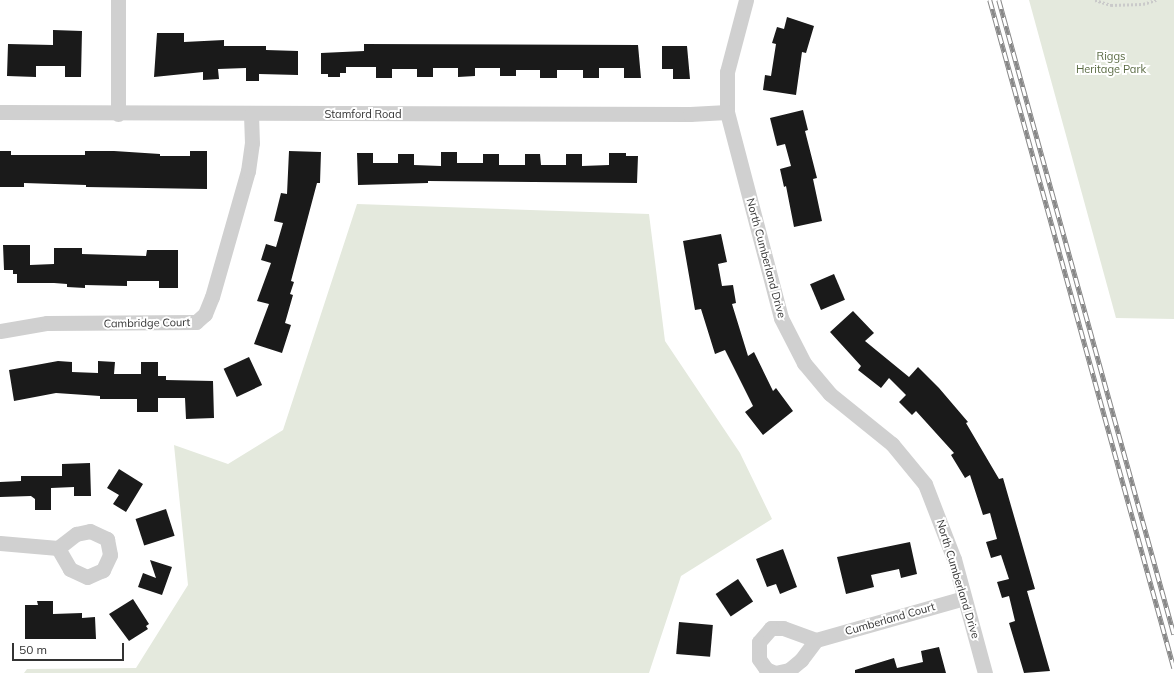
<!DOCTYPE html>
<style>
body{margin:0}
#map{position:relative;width:1174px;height:673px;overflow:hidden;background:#fff;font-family:Mulish,sans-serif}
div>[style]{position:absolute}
.green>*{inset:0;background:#e4e9dd}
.building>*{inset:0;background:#1a1a1a;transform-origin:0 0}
.path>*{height:2.5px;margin-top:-1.25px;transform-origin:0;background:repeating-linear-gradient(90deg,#cacaca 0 2px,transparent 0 4px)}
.minor>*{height:15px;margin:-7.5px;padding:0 7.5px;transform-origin:7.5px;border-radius:7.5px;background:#d0d0d0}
.rail>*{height:4.5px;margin-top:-2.25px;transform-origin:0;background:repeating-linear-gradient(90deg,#fff 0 9px,#888 0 18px);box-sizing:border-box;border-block:1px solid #888}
span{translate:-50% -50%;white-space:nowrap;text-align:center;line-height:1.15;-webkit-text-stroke:4px #fff;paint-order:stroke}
.park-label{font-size:11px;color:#5a6b43}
.street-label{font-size:11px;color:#333}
.scale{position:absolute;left:12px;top:643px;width:112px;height:18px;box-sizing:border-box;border:2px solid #333;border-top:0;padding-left:5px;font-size:12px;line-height:14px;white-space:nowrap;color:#333;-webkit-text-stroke:3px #fff;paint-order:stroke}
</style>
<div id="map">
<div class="green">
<i style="clip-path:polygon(1029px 0,1174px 0,1174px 319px,1116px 318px)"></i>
<i style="clip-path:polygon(357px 204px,649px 214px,665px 341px,740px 453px,772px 519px,681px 576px,649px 673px,24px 673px,27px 669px,136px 668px,188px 585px,174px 445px,228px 464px,283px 430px)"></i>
</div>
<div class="building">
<i style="clip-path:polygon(787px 17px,814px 26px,806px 53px,802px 52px,796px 95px,763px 90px,765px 75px,771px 76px,776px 44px,772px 43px,777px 27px,784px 29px)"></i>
<i style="clip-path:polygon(53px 30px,82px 31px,81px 77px,65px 77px,65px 66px,36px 66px,36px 77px,7px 76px,8px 44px,53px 45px)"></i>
<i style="clip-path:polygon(157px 33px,184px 33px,184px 42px,224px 40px,224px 46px,266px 46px,266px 50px,298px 51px,298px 75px,259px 74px,259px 81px,246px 81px,246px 68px,218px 69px,219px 79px,203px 80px,203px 72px,154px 77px)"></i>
<i style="clip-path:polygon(364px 44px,638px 45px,641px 78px,624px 78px,624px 68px,599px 68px,599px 78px,583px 78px,583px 70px,557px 70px,557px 78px,540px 78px,540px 70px,516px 70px,516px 76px,500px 76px,500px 68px,475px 68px,475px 76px,458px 77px,458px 68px,433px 68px,433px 77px,417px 77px,417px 69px,392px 69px,392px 78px,376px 78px,376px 67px,346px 67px,346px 73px,340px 73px,340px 77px,328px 77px,328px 74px,321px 74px,321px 53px,364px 51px)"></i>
<i style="clip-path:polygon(662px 46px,687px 46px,690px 79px,673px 79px,673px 69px,662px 69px)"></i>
<i style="clip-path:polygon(803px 110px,808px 130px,805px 131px,817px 178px,813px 179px,822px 221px,794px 227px,786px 186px,784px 187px,780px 169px,791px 166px,785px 144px,777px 146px,770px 118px)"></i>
<i style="clip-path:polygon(0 151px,11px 151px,11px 155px,85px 155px,85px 151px,114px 151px,160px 154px,160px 156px,190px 156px,190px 151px,207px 151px,207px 189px,86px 187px,86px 185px,24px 183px,24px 187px,0 187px)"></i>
<i style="clip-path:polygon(289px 151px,321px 152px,320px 183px,317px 183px,291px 281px,294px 282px,290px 294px,293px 295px,285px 323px,291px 325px,282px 353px,254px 344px,269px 304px,257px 301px,271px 263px,261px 260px,266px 244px,276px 247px,283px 223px,274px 221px,281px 193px,287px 194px)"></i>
<i style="clip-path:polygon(441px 152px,457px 152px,457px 163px,483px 163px,483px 154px,499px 154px,499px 165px,525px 165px,525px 154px,540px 154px,541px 165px,566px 165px,566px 154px,582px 154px,582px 166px,609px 165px,609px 153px,626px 153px,626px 156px,638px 156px,637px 183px,428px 181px,428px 183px,358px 185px,357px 153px,373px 153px,373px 163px,398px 163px,398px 154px,414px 154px,414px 165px,441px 166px)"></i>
<i style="clip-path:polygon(721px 234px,727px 262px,718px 264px,722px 286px,733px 285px,736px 303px,732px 304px,748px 356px,754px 352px,773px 391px,776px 388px,793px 411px,763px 435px,745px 412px,753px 406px,725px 350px,715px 354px,701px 309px,695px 310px,683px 241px)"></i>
<i style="clip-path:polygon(3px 245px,30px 245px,30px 265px,54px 264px,54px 248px,82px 248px,82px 254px,146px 256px,147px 250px,178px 250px,178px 288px,159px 288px,159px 281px,127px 281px,127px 286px,85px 285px,85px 288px,67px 287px,67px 284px,54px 283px,17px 283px,17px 274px,13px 274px,13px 270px,4px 270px)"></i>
<i style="left:834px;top:274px;width:28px;height:26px;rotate:67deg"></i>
<i style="clip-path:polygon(853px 311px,874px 333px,865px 341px,909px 377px,918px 367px,939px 388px,968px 422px,966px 423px,999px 479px,1003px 478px,1035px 589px,1027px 591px,1050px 671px,1024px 673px,1009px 623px,1015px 621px,1009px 596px,1002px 598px,997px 582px,1009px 579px,1001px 555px,991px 558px,986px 542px,997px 539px,990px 513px,983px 515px,970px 475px,965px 478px,951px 455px,954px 453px,916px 411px,912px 415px,899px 402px,906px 395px,889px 378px,881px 388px,858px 370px,861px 366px,830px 332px)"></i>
<i style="left:249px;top:357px;width:31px;height:28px;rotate:65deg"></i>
<i style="clip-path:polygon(58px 361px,72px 362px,72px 372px,98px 373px,98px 361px,115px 362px,114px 374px,141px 374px,141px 362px,158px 362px,158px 376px,166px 376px,166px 380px,213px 381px,214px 418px,186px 419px,185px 398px,158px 398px,158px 412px,137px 412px,137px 399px,100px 399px,100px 396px,56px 393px,14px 401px,9px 370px)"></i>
<i style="clip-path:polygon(90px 463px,91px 496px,74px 496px,74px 487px,51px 488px,51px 510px,35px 510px,35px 499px,31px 496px,0 497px,0 482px,21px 481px,21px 476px,62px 476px,62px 464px)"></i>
<i style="clip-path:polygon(119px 469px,143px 484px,126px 512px,113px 504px,119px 495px,107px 488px)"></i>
<i style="left:166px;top:509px;width:28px;height:32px;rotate:72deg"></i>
<i style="clip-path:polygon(910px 542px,917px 574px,901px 578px,899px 569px,871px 575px,874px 587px,846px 594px,837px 557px)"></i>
<i style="clip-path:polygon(783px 549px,797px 587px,780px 594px,776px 584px,767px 587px,756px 559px)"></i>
<i style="clip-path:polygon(150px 560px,172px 567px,162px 595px,138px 587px,143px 573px,156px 578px)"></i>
<i style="left:738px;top:579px;width:27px;height:27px;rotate:56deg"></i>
<i style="clip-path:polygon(133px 599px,149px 624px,146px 626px,148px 629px,129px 641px,109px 614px)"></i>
<i style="clip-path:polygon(37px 601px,53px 601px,53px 614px,82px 613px,82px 618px,95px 617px,96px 639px,25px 639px,25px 605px,38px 605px)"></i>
<i style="left:679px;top:622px;width:34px;height:32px;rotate:5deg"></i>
<i style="clip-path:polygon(939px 647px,946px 673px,855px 673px,855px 670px,894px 658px,897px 668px,923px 662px,921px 651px)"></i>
</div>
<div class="path">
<i style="left:1095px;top:0;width:17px;rotate:17deg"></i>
<i style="left:1111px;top:5px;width:32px;rotate:-2deg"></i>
<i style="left:1143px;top:4px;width:14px;rotate:-17deg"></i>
</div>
<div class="minor">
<i style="left:746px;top:0;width:74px;rotate:104.8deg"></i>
<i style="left:727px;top:72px;width:40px;rotate:90deg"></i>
<i style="left:727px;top:112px;width:213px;rotate:75.3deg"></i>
<i style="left:781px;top:318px;width:51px;rotate:62.9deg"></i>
<i style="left:804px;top:363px;width:40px;rotate:50deg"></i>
<i style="left:830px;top:394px;width:80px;rotate:38.9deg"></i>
<i style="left:892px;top:444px;width:52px;rotate:50.5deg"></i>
<i style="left:925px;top:484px;width:80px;rotate:68.9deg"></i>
<i style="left:954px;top:559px;width:118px;rotate:74.8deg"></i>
<i style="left:0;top:112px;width:690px;rotate:0.17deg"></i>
<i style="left:690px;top:114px;width:37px;rotate:-3deg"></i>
<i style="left:118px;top:114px;width:114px;rotate:-90deg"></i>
<i style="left:0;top:331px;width:48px;rotate:-9.7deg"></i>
<i style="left:47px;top:323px;width:149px;rotate:-0.4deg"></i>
<i style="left:196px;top:322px;width:12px;rotate:-42deg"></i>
<i style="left:205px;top:314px;width:18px;rotate:-68deg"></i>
<i style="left:212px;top:297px;width:131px;rotate:-74.1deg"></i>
<i style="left:248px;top:171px;width:28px;rotate:-82deg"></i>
<i style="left:252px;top:143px;width:29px;rotate:-92deg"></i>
<i style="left:0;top:543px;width:58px;rotate:4.9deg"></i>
<i style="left:58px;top:548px;width:23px;rotate:-38deg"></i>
<i style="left:76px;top:534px;width:14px;rotate:-12deg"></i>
<i style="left:90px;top:531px;width:19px;rotate:25deg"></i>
<i style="left:107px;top:539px;width:16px;rotate:79deg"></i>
<i style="left:110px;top:555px;width:17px;rotate:115deg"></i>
<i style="left:103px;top:570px;width:17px;rotate:156deg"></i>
<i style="left:87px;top:577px;width:19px;rotate:-155deg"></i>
<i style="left:70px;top:569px;width:24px;rotate:-120deg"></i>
<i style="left:816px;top:640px;width:35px;rotate:-160deg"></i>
<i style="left:783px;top:628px;width:12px;rotate:180deg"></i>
<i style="left:771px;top:628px;width:18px;rotate:131deg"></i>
<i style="left:759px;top:642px;width:17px;rotate:90deg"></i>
<i style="left:759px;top:659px;width:12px;rotate:55deg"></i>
<i style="left:766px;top:669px;width:10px;rotate:24deg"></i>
<i style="left:775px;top:673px;width:14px;rotate:-12deg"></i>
<i style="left:789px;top:670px;width:16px;rotate:-40deg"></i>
<i style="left:801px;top:660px;width:25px;rotate:-53deg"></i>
<i style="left:816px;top:640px;width:154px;rotate:-15.8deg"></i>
</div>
<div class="rail">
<i style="left:990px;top:0;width:693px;rotate:74.6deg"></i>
<i style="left:999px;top:0;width:658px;rotate:74.57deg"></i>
</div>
<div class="park-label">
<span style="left:1111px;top:63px">Riggs<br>Heritage Park</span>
</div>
<div class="street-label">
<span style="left:363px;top:114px">Stamford Road</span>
<span style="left:766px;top:258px;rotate:75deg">North Cumberland Drive</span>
<span style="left:147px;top:323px;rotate:-1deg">Cambridge Court</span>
<span style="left:958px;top:579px;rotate:73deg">North Cumberland Drive</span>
<span style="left:890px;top:619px;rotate:-16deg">Cumberland Court</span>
</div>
<div class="scale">50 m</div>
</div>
